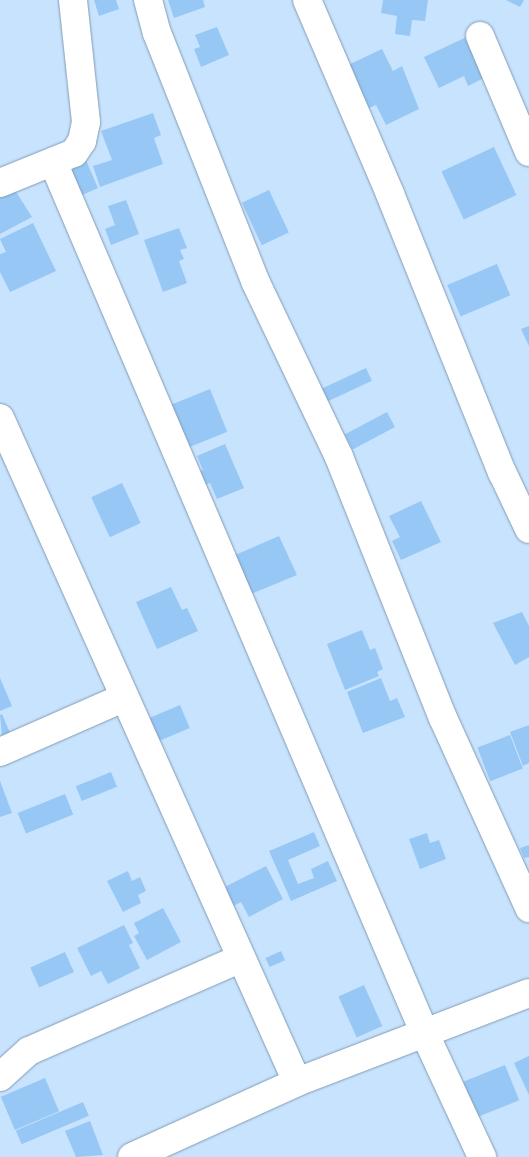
<!DOCTYPE html>
<style>
body{margin:0}
#map{position:relative;width:529px;height:1157px;overflow:hidden;background:#c8e3fe;font-family:Quicksand,sans-serif}
div>[style]{position:absolute}
.building>*{inset:0;background:#97c7f5;transform-origin:0 0}
.roads{filter:drop-shadow(0 0 1px #819bb4) drop-shadow(0 0 1px #819bb4)}
.street>*{height:28px;margin:-14px;padding:0 14px;transform-origin:14px;border-radius:14px;background:#fff}
span{translate:-50% -50%;white-space:nowrap;text-align:center;line-height:1.15;-webkit-text-stroke:4px #e3eef9;paint-order:stroke}
</style>
<div id="map">
<div class="building">
<i style="clip-path:polygon(94px 0,116px 0,119px 9px,99px 16px)"></i>
<i style="clip-path:polygon(168px 0,203px 0,205px 7px,174px 18px)"></i>
<i style="clip-path:polygon(383px 0,428px 0,425px 21px,412px 20px,410px 36px,395px 34px,397px 16px,381px 13px)"></i>
<i style="clip-path:polygon(506px 0,524px 0,520px 7px)"></i>
<i style="clip-path:polygon(217px 27px,229px 55px,201px 67px,194px 49px,200px 47px,195px 35px)"></i>
<i style="clip-path:polygon(473px 34px,492px 74px,468px 86px,464px 76px,439px 88px,424px 57px)"></i>
<i style="clip-path:polygon(382px 49px,393px 71px,402px 66px,419px 109px,386px 125px,376px 105px,369px 108px,348px 65px)"></i>
<i style="clip-path:polygon(153px 113px,161px 135px,154px 138px,163px 164px,100px 187px,93px 166px,112px 160px,101px 131px)"></i>
<i style="left:494px;top:147px;width:53px;height:58px;rotate:65deg"></i>
<i style="clip-path:polygon(85px 158px,98px 188px,73px 199px,64px 172px)"></i>
<i style="clip-path:polygon(11px 184px,32px 217px,0 234px,0 189px)"></i>
<i style="left:269px;top:190px;width:47px;height:30px;rotate:65deg"></i>
<i style="clip-path:polygon(126px 200px,139px 234px,111px 245px,105px 229px,115px 225px,108px 206px)"></i>
<i style="clip-path:polygon(33px 223px,56px 271px,10px 292px,0 272px,0 254px,6px 252px,0 239px)"></i>
<i style="clip-path:polygon(179px 228px,187px 248px,180px 250px,184px 259px,179px 261px,187px 283px,163px 292px,144px 240px)"></i>
<i style="left:497px;top:264px;width:34px;height:54px;rotate:67deg"></i>
<i style="clip-path:polygon(529px 326px,529px 346px,521px 329px)"></i>
<i style="left:366px;top:368px;width:14px;height:52px;rotate:65deg"></i>
<i style="left:210px;top:389px;width:46px;height:42px;rotate:68deg"></i>
<i style="left:387px;top:412px;width:17px;height:48px;rotate:62deg"></i>
<i style="clip-path:polygon(225px 444px,244px 488px,217px 499px,210px 483px,200px 487px,194px 473px,203px 470px,197px 456px)"></i>
<i style="left:122px;top:483px;width:44px;height:34px;rotate:65deg"></i>
<i style="clip-path:polygon(421px 501px,441px 542px,401px 560px,392px 541px,400px 537px,389px 516px)"></i>
<i style="clip-path:polygon(279px 536px,297px 575px,251px 594px,226px 559px)"></i>
<i style="clip-path:polygon(171px 587px,182px 610px,187px 608px,198px 631px,157px 649px,136px 602px)"></i>
<i style="clip-path:polygon(522px 612px,529px 626px,529px 657px,515px 665px,493px 623px)"></i>
<i style="clip-path:polygon(362px 630px,370px 650px,375px 648px,383px 669px,377px 672px,379px 676px,345px 690px,327px 644px)"></i>
<i style="clip-path:polygon(0 678px,12px 706px,0 711px)"></i>
<i style="clip-path:polygon(381px 678px,390px 701px,397px 698px,405px 717px,363px 733px,347px 692px)"></i>
<i style="left:180px;top:705px;width:25px;height:34px;rotate:67deg"></i>
<i style="clip-path:polygon(2px 714px,10px 733px,2px 736px,0 715px)"></i>
<i style="clip-path:polygon(529px 725px,529px 763px,523px 766px,510px 732px)"></i>
<i style="left:510px;top:735px;width:36px;height:35px;rotate:69deg"></i>
<i style="left:111px;top:772px;width:16px;height:38px;rotate:68deg"></i>
<i style="clip-path:polygon(0 781px,12px 813px,0 817px)"></i>
<i style="left:65px;top:794px;width:22px;height:51px;rotate:68deg"></i>
<i style="clip-path:polygon(314px 832px,320px 846px,288px 860px,298px 884px,314px 878px,311px 869px,328px 861px,337px 881px,291px 901px,269px 851px)"></i>
<i style="clip-path:polygon(427px 833px,430px 843px,439px 840px,446px 859px,420px 869px,409px 839px)"></i>
<i style="clip-path:polygon(529px 845px,529px 857px,524px 858px,520px 848px)"></i>
<i style="clip-path:polygon(266px 866px,283px 899px,249px 917px,241px 902px,231px 907px,221px 889px)"></i>
<i style="clip-path:polygon(128px 871px,132px 881px,140px 877px,146px 891px,138px 895px,141px 903px,123px 912px,107px 881px)"></i>
<i style="clip-path:polygon(163px 908px,181px 942px,147px 960px,134px 936px,139px 933px,134px 923px)"></i>
<i style="clip-path:polygon(124px 925px,133px 943px,129px 945px,140px 968px,108px 984px,101px 971px,91px 976px,77px 948px)"></i>
<i style="left:281px;top:951px;width:10px;height:17px;rotate:66deg"></i>
<i style="left:65px;top:952px;width:22px;height:38px;rotate:66deg"></i>
<i style="left:364px;top:985px;width:45px;height:28px;rotate:66deg"></i>
<i style="clip-path:polygon(529px 1056px,529px 1095px,514px 1063px)"></i>
<i style="left:505px;top:1065px;width:38px;height:45px;rotate:68deg"></i>
<i style="left:45px;top:1078px;width:36px;height:48px;rotate:67deg"></i>
<i style="left:83px;top:1102px;width:15px;height:73px;rotate:67deg"></i>
<i style="clip-path:polygon(90px 1121px,103px 1155px,76px 1157px,65px 1131px)"></i>
</div>
<div class="roads">
<div class="street">
<i style="left:148px;top:0;width:34px;rotate:75deg"></i>
<i style="left:157px;top:33px;width:269px;rotate:68.4deg"></i>
<i style="left:256px;top:283px;width:193px;rotate:64.5deg"></i>
<i style="left:339px;top:457px;width:281px;rotate:68.3deg"></i>
<i style="left:443px;top:718px;width:209px;rotate:65.6deg"></i>
<i style="left:307px;top:0;width:211px;rotate:66.8deg"></i>
<i style="left:390px;top:194px;width:300px;rotate:68.1deg"></i>
<i style="left:502px;top:472px;width:63px;rotate:64.7deg"></i>
<i style="left:480px;top:36px;width:126px;rotate:67.1deg"></i>
<i style="left:53px;top:162px;width:948px;rotate:66.9deg"></i>
<i style="left:425px;top:1034px;width:136px;rotate:65.1deg"></i>
<i style="left:0;top:183px;width:80px;rotate:-22.1deg"></i>
<i style="left:74px;top:153px;width:14px;rotate:-56deg"></i>
<i style="left:82px;top:141px;width:19px;rotate:-78deg"></i>
<i style="left:86px;top:122px;width:123px;rotate:-96.1deg"></i>
<i style="left:0;top:418px;width:727px;rotate:65.9deg"></i>
<i style="left:0;top:752px;width:134px;rotate:-23.7deg"></i>
<i style="left:0;top:1077px;width:39px;rotate:-42deg"></i>
<i style="left:29px;top:1051px;width:230px;rotate:-23.6deg"></i>
<i style="left:132px;top:1157px;width:181px;rotate:-24.4deg"></i>
<i style="left:297px;top:1082px;width:248px;rotate:-21deg"></i>
</div>
</div>
</div>
